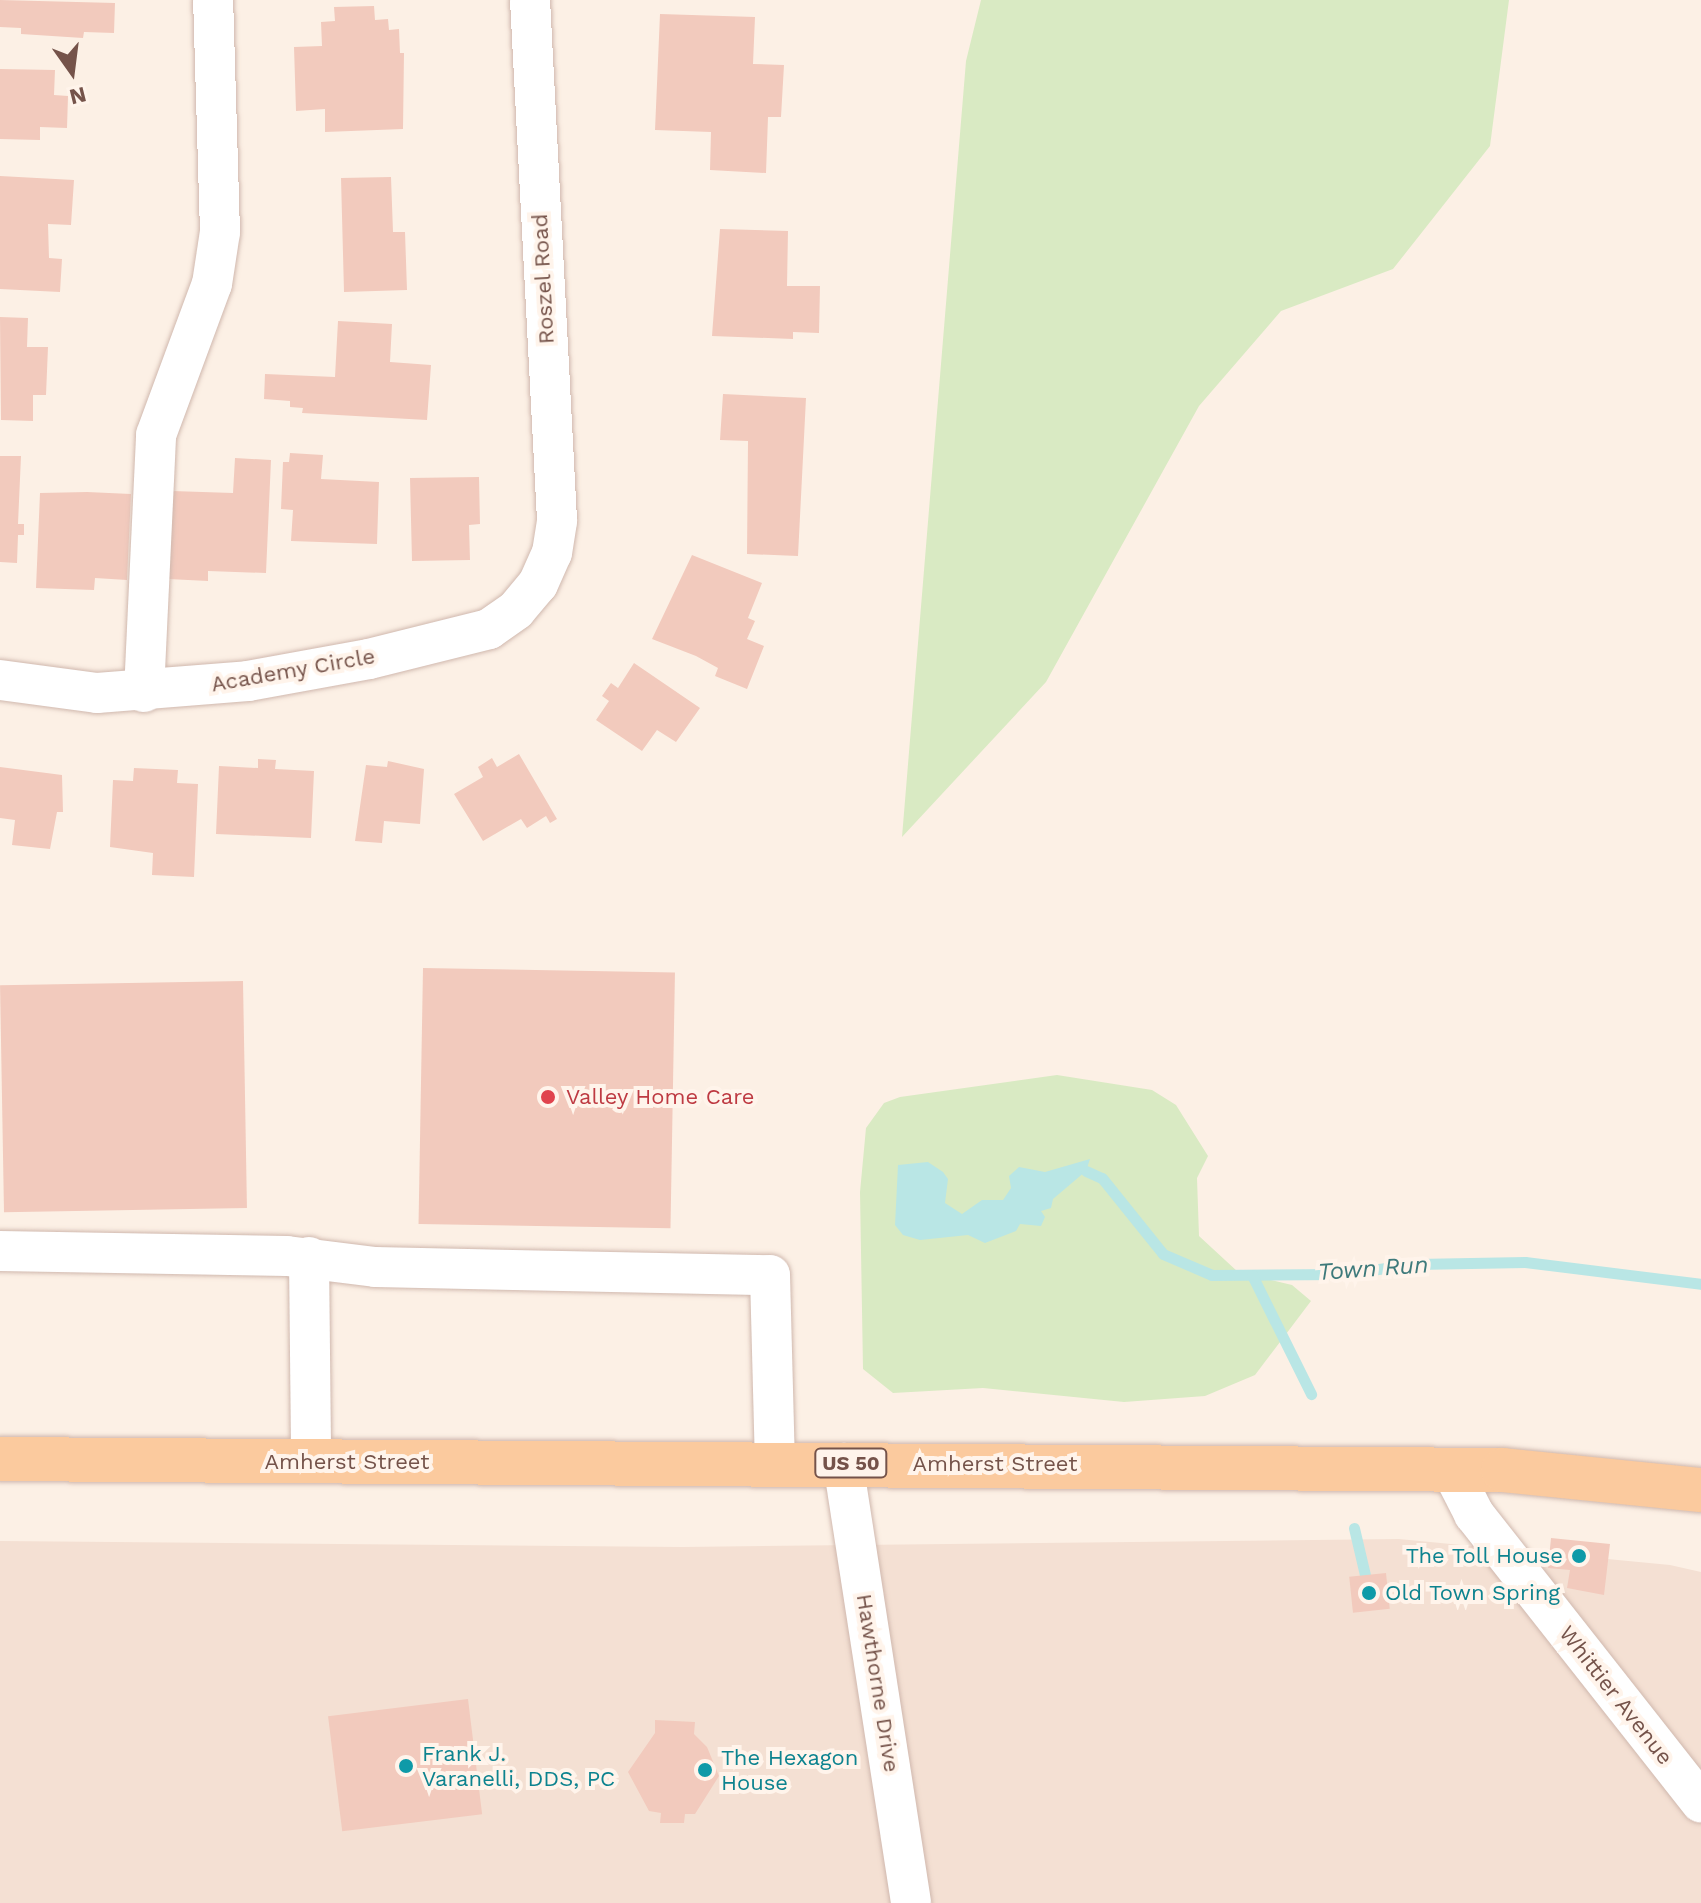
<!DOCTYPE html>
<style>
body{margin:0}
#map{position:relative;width:1701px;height:1903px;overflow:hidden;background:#fcf0e5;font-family:"Work Sans",sans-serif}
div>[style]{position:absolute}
.residential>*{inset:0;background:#f4e0d3}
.green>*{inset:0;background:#d9eac3}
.water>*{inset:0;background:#b9e6e5}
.stream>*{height:11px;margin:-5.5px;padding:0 5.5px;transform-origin:5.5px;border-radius:5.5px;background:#b9e6e5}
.building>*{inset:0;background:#f2cabd;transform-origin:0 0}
.roads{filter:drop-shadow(0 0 2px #d0b8ae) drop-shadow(0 0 2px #d0b8ae)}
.minor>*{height:40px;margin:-20px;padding:0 20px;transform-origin:20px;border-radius:20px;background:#fff}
.major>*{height:44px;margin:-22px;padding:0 22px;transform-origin:22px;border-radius:22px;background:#fbca9e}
.dots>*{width:22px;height:22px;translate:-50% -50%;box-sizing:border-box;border:4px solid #fff4eb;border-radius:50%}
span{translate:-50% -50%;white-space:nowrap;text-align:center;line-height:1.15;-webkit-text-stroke:8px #fff4eb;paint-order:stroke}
.shield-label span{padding:2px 6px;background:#fff4eb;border:2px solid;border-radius:6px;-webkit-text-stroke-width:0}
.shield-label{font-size:20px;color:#75534a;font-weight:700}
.street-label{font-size:22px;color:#75534a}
.health-label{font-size:22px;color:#be3a42}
.left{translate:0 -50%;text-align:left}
.culture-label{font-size:22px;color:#0d838f}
.right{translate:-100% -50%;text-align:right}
.water-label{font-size:24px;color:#3e7a7b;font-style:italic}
.north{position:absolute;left:32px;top:32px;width:80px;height:80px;-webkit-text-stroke:6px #fff4eb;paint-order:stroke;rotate:166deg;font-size:22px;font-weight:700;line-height:32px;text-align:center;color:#75534a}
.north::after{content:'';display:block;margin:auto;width:28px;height:36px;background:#75534a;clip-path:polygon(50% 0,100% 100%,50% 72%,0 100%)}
</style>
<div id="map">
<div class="residential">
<i style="clip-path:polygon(1399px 1539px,1670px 1565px,1701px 1572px,1701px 1903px,0 1903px,0 1541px,682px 1547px)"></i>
</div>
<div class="green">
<i style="clip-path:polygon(981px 0,1509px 0,1490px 146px,1393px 269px,1281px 311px,1199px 406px,1046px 682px,902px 837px,966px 61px)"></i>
<i style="clip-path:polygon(1057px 1075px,1152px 1090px,1176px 1105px,1208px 1156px,1197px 1178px,1199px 1236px,1238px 1272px,1292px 1285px,1311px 1301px,1255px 1375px,1205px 1396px,1124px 1402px,983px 1388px,893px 1393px,863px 1369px,860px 1192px,866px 1128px,884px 1103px,900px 1097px)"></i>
</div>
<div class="water">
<i style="clip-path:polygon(1090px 1159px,1086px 1171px,1053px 1199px,1051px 1208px,1041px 1211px,1045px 1217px,1041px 1226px,1020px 1224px,1016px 1231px,985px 1243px,968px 1235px,920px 1240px,903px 1235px,895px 1225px,898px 1165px,928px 1162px,943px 1172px,948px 1179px,945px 1203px,962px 1214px,982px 1200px,1003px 1200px,1011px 1188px,1009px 1176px,1019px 1167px,1045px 1172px)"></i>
</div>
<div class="stream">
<i style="left:1086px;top:1171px;width:17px;rotate:24deg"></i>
<i style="left:1102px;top:1178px;width:97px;rotate:51.2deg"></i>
<i style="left:1163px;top:1254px;width:53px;rotate:23.2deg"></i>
<i style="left:1212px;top:1275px;width:129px;rotate:-0.4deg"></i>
<i style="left:1341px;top:1274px;width:76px;rotate:-7.6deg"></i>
<i style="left:1416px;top:1264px;width:109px;rotate:-1.1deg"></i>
<i style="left:1525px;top:1262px;width:177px;rotate:7.1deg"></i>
<i style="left:1252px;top:1275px;width:133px;rotate:63.6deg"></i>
<i style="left:1354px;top:1528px;width:48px;rotate:76.8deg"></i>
</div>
<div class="building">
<i style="clip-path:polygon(0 0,115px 3px,114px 33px,84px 32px,83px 38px,21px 34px,21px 28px,0 27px)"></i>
<i style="clip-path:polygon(374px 6px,375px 20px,388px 19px,389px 30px,399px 29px,400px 53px,404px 53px,403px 129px,325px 132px,325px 109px,296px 111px,294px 47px,322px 46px,321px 22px,335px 21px,334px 7px)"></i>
<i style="clip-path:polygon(660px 14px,755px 17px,753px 64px,784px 65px,781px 117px,768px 117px,766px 173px,710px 170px,711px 132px,655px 130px)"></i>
<i style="clip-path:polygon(0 69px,55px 70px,54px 95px,68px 96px,67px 128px,40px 127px,40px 140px,0 139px)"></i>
<i style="clip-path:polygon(0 176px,74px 180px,71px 225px,48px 224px,49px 258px,62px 259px,60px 292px,0 289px)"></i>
<i style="clip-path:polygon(391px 177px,393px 232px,405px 232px,407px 290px,344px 292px,341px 178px)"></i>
<i style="clip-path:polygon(720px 229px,788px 231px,787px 286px,820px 286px,819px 333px,793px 332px,793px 339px,712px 336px)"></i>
<i style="clip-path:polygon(0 317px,28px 318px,27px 347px,48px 347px,46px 395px,33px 395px,33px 421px,1px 420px)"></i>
<i style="clip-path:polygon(338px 321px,392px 324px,390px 362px,431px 365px,427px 420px,302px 413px,303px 408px,290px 407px,290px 401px,264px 399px,265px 374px,335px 377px)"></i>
<i style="clip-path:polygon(723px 394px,806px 398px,798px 556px,747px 554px,748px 441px,720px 440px)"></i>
<i style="clip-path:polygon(290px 453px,323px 455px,321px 479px,379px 482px,377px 544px,291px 541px,293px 510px,281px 509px,283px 462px,289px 462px)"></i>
<i style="clip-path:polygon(0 456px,21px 456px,18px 524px,24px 524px,24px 535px,18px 535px,17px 563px,0 562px)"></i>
<i style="clip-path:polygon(235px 458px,271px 460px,266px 573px,208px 571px,208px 581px,168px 579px,172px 491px,233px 493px)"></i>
<i style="clip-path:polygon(479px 477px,480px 524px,469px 525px,470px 560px,412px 561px,410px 478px)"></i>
<i style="clip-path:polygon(87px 492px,131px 494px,127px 580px,95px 578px,94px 590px,36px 588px,40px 493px)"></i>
<i style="clip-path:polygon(692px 555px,762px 583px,748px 618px,755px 621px,747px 639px,764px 646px,747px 689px,715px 676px,718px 668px,696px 656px,652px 639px)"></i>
<i style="clip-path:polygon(634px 663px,700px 708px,676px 742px,657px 730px,642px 751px,596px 720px,609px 701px,602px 696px,611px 683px,618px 688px)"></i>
<i style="clip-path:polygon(519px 754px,557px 819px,550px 823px,546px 816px,527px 828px,521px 819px,483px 841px,454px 794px,483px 777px,478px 767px,492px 758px,497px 767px)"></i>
<i style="clip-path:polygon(258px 759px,276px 760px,275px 769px,314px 771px,311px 838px,216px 834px,219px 766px,258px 768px)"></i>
<i style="clip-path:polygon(388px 761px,424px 769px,420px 824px,384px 821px,382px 843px,355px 841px,366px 765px,387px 767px)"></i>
<i style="clip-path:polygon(0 767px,62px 775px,63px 812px,57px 812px,50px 849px,12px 845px,15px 820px,0 818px)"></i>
<i style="clip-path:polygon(134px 768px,178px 770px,177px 783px,198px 784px,194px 877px,152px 875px,153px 853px,110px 847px,113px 780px,133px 781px)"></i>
<i style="left:423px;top:968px;width:252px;height:256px;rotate:1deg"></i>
<i style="left:243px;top:981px;width:227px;height:243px;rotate:89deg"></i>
<i style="clip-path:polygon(1551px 1538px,1610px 1544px,1604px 1595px,1567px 1588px,1570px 1570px,1548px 1568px)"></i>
<i style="left:1386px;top:1573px;width:36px;height:37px;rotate:84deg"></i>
<i style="left:468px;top:1699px;width:116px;height:141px;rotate:83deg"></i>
<i style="clip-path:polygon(655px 1720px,695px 1722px,694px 1734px,707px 1747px,719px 1776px,695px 1814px,685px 1814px,684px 1823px,660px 1823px,661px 1813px,649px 1811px,628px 1772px,655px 1733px)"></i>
</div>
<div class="roads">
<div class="minor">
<i style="left:0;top:680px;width:98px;rotate:7.6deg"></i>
<i style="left:97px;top:693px;width:151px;rotate:-4.5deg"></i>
<i style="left:248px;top:681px;width:123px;rotate:-10.3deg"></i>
<i style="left:369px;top:659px;width:124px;rotate:-14deg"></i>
<i style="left:489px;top:629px;width:33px;rotate:-35deg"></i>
<i style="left:516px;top:610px;width:34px;rotate:-50deg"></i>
<i style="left:538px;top:584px;width:34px;rotate:-66deg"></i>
<i style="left:552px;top:553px;width:33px;rotate:-81deg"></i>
<i style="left:557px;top:520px;width:521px;rotate:-92.97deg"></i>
<i style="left:144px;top:692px;width:257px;rotate:-87.3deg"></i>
<i style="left:156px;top:435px;width:161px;rotate:-69.7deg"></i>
<i style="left:212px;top:284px;width:53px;rotate:-81.3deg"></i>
<i style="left:220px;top:232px;width:232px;rotate:-91.7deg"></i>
<i style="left:0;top:1251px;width:287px;rotate:1deg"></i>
<i style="left:287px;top:1256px;width:89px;rotate:7.1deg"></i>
<i style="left:375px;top:1267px;width:395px;rotate:1.2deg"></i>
<i style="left:770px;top:1275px;width:188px;rotate:88.5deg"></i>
<i style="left:309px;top:1257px;width:205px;rotate:89.4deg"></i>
<i style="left:843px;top:1463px;width:445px;rotate:81.2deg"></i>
<i style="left:1451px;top:1469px;width:51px;rotate:62.9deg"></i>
<i style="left:1474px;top:1514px;width:367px;rotate:51.8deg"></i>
</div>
<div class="major">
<i style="left:0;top:1459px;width:1503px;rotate:0.42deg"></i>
<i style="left:1503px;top:1470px;width:199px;rotate:5.8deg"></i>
</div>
</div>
<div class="dots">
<i style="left:548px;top:1097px;background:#e0444e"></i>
<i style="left:1579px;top:1556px;background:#0f9aa8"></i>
<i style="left:1369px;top:1593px;background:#0f9aa8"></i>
<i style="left:406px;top:1766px;background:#0f9aa8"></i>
<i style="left:705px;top:1770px;background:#0f9aa8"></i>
</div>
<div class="shield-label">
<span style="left:851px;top:1463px">US 50</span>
</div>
<div class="street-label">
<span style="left:543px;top:279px;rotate:-93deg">Roszel Road</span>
<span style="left:293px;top:670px;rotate:-10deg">Academy Circle</span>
<span style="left:347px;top:1462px">Amherst Street</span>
<span style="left:995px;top:1464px">Amherst Street</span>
<span style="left:878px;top:1683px;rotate:81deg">Hawthorne Drive</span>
<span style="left:1616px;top:1695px;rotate:52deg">Whittier Avenue</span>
</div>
<div class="health-label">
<span class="left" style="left:566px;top:1097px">Valley Home Care</span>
</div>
<div class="culture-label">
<span class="right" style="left:1563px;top:1556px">The Toll House</span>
<span class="left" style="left:1385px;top:1593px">Old Town Spring</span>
<span class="left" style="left:422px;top:1766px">Frank J.<br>Varanelli, DDS, PC</span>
<span class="left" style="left:721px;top:1770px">The Hexagon<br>House</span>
</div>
<div class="water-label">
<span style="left:1373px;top:1269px;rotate:-4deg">Town Run</span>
</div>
<div class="north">N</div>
</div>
